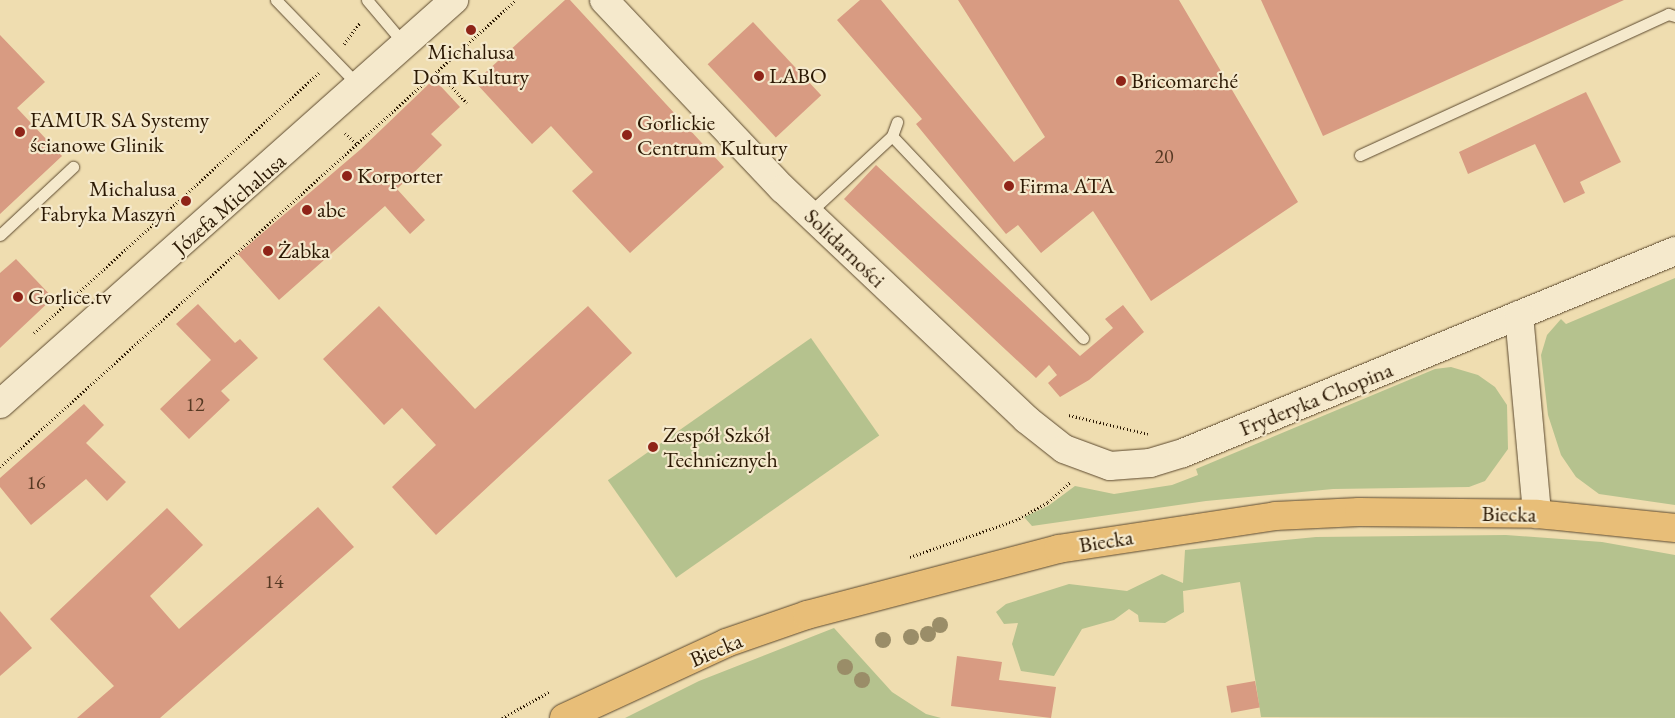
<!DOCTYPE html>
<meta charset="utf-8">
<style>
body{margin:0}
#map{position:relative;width:1675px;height:718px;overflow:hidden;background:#efddb0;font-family:"EB Garamond",serif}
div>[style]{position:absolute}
.green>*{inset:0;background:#b5c28e;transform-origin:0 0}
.building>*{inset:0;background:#d89b82;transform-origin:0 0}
.path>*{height:3px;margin-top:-1.5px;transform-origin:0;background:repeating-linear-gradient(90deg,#2b1803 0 1px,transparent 0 3.5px)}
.roads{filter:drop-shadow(0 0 1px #5c492e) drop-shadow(0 0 1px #5c492e)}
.service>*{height:11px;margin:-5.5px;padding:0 5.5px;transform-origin:5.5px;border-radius:5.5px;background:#f5e9cc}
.tertiary>*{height:28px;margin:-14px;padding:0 14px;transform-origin:14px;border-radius:14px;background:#f5e9cc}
.primary>*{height:28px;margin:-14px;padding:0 14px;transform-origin:14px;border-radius:14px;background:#e8be78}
.trees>*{width:16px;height:16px;margin:-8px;border-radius:50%;background:#9a8d68}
.dots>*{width:14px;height:14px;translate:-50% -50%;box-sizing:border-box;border:2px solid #f5e9cc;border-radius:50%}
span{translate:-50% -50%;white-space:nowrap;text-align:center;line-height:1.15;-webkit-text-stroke:4.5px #f5e9cc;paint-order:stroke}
.number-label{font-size:20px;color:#563923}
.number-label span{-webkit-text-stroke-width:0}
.poi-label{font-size:22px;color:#2b1803}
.left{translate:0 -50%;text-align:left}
.right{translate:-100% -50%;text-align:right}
.street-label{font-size:22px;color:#2b1803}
</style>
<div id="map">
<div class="green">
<i style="clip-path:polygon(1675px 278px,1675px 505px,1599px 494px,1576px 477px,1561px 455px,1548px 415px,1541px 355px,1547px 335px,1561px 319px,1566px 324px)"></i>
<i style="left:811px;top:338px;width:119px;height:248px;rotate:55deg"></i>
<i style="clip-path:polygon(1451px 367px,1478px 375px,1495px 387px,1507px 405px,1508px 449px,1485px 481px,1469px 487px,1333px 489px,1206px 501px,1032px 526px,1024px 517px,1048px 506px,1075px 486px,1114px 494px,1172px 485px,1198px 475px,1196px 469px,1435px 369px)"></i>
<i style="clip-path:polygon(1506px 535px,1602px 542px,1675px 555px,1675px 718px,1261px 717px,1240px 582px,1183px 591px,1184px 612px,1165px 623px,1139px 622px,1138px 615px,1129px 609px,1114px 620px,1082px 629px,1054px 676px,1021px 671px,1012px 644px,1018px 623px,1004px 624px,996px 612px,1006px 604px,1069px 584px,1127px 591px,1162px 574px,1183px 583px,1185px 550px,1316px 537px)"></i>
<i style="clip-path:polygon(834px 628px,892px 692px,926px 714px,941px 718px,625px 718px,699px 681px)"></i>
</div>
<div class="building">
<i style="clip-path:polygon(565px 0,570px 0,724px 167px,630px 253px,572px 191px,593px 172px,551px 126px,532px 144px,475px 82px)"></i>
<i style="clip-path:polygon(860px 0,881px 0,1014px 162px,1045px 137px,958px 0,1179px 0,1298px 202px,1151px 301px,1093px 211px,1041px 253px,1018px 225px,1006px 234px,916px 124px,922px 119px,837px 20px)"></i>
<i style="clip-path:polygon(1261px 0,1624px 0,1323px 136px)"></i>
<i style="left:753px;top:22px;width:100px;height:62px;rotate:47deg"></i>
<i style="clip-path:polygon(0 35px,45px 82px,17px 108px,62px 156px,0 214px)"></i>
<i style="clip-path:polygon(434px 79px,460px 107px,431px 134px,442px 145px,397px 189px,425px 220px,410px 234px,385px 206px,279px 300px,238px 254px,361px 149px)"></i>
<i style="clip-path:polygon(1586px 92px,1621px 162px,1580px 182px,1585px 193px,1564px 203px,1535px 144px,1468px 174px,1459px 152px)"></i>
<i style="clip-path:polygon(876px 165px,1080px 356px,1113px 328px,1105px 319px,1123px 305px,1144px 332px,1089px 380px,1060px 397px,1048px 383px,1057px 375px,1049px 365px,1036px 378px,844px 199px)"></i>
<i style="clip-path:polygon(16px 259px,53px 298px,0 348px,0 273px)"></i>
<i style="clip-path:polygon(198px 304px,235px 343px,240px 339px,258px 358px,221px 391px,230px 400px,189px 439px,160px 409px,211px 360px,176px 324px)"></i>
<i style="clip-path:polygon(379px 306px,475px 409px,588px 306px,632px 353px,436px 535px,392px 487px,436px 445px,402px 408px,384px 425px,323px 359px)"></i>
<i style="clip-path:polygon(84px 404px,104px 425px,86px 443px,126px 482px,107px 501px,86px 479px,31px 525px,0 487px,0 478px)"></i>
<i style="clip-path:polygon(318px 507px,354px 547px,160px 718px,77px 718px,114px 686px,50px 619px,167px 508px,203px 545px,150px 596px,179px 629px)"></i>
<i style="clip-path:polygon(0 611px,32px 648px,0 676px)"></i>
<i style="clip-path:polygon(957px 656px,1002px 662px,999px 680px,1056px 687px,1051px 718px,951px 706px)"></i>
<i style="left:1255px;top:681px;width:27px;height:29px;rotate:80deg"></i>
</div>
<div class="path">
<i style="left:344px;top:44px;width:26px;rotate:-53deg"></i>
<i style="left:438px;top:72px;width:42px;rotate:46.9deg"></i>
<i style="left:345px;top:133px;width:16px;rotate:43deg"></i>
<i style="left:34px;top:333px;width:386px;rotate:-42.4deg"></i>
<i style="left:1069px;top:415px;width:81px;rotate:13.5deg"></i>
<i style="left:0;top:467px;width:696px;rotate:-42.15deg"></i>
<i style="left:910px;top:557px;width:112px;rotate:-19.2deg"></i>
<i style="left:1016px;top:520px;width:37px;rotate:-29deg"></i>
<i style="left:1048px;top:502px;width:30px;rotate:-42deg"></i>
<i style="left:502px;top:718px;width:54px;rotate:-29deg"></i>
</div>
<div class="roads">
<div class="service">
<i style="left:276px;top:0;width:120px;rotate:46deg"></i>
<i style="left:367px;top:0;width:59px;rotate:49.8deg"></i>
<i style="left:892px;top:136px;width:278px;rotate:46.6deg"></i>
<i style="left:1360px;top:155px;width:339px;rotate:-24.6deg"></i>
<i style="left:1668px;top:14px;width:7px;rotate:16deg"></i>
<i style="left:808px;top:214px;width:115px;rotate:-42.9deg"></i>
<i style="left:892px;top:136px;width:15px;rotate:-70deg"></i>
<i style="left:0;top:235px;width:100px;rotate:-43deg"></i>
</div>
<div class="tertiary">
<i style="left:604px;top:0;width:260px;rotate:46.6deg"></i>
<i style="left:783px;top:189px;width:335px;rotate:43.4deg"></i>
<i style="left:1026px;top:419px;width:48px;rotate:38.3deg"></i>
<i style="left:1064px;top:449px;width:49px;rotate:20.3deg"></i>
<i style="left:1110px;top:466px;width:40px;rotate:-4.3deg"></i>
<i style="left:1150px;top:463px;width:34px;rotate:-17deg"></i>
<i style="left:1183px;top:453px;width:532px;rotate:-22.32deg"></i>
<i style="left:1519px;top:315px;width:200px;rotate:84.8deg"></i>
<i style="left:0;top:404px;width:608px;rotate:-41.66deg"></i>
</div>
<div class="primary">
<i style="left:564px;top:718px;width:179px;rotate:-24.8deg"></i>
<i style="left:726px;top:643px;width:86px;rotate:-19.1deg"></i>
<i style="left:807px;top:615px;width:260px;rotate:-14.7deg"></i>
<i style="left:1058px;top:549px;width:219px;rotate:-8.6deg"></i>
<i style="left:1275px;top:516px;width:84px;rotate:-2.7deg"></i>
<i style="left:1359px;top:512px;width:178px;rotate:0.6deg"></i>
<i style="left:1537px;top:514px;width:139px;rotate:5.8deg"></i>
</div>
</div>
<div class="trees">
<i style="left:940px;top:625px"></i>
<i style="left:928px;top:634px"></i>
<i style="left:911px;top:637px"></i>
<i style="left:883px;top:640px"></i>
<i style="left:845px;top:667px"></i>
<i style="left:862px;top:680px"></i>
</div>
<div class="dots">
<i style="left:471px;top:30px;background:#8f2418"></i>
<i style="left:759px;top:76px;background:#8f2418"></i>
<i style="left:1121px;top:81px;background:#8f2418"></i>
<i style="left:20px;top:132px;background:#8f2418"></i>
<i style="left:627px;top:135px;background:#8f2418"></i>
<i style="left:347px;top:176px;background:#8f2418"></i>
<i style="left:1009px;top:186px;background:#8f2418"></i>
<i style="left:186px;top:201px;background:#8f2418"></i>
<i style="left:307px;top:210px;background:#8f2418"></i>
<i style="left:268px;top:251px;background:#8f2418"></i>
<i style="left:18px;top:297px;background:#8f2418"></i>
<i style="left:653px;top:447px;background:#8f2418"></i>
</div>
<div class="number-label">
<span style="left:1164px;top:156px">20</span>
<span style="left:195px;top:404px">12</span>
<span style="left:36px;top:482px">16</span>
<span style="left:274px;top:581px">14</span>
</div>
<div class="poi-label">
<span style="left:471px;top:64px">Michalusa<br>Dom Kultury</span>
<span class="left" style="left:769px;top:76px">LABO</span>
<span class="left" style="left:1131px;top:81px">Bricomarché</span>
<span class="left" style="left:30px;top:132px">FAMUR SA Systemy<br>ścianowe Glinik</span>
<span class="left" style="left:637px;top:135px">Gorlickie<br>Centrum Kultury</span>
<span class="left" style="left:357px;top:176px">Korporter</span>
<span class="left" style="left:1019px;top:186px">Firma ATA</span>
<span class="right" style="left:176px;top:201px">Michalusa<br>Fabryka Maszyn</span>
<span class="left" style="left:317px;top:210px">abc</span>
<span class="left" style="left:278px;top:251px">Żabka</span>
<span class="left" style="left:28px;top:297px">Gorlice.tv</span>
<span class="left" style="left:663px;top:447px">Zespół Szkół<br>Technicznych</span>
</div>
<div class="street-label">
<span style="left:229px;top:204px;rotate:-41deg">Józefa Michalusa</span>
<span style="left:845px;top:248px;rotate:44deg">Solidarności</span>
<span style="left:1316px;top:399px;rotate:-22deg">Fryderyka Chopina</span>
<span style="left:1509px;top:514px;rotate:1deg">Biecka</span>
<span style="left:1106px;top:541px;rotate:-9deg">Biecka</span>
<span style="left:716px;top:650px;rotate:-23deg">Biecka</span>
</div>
</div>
